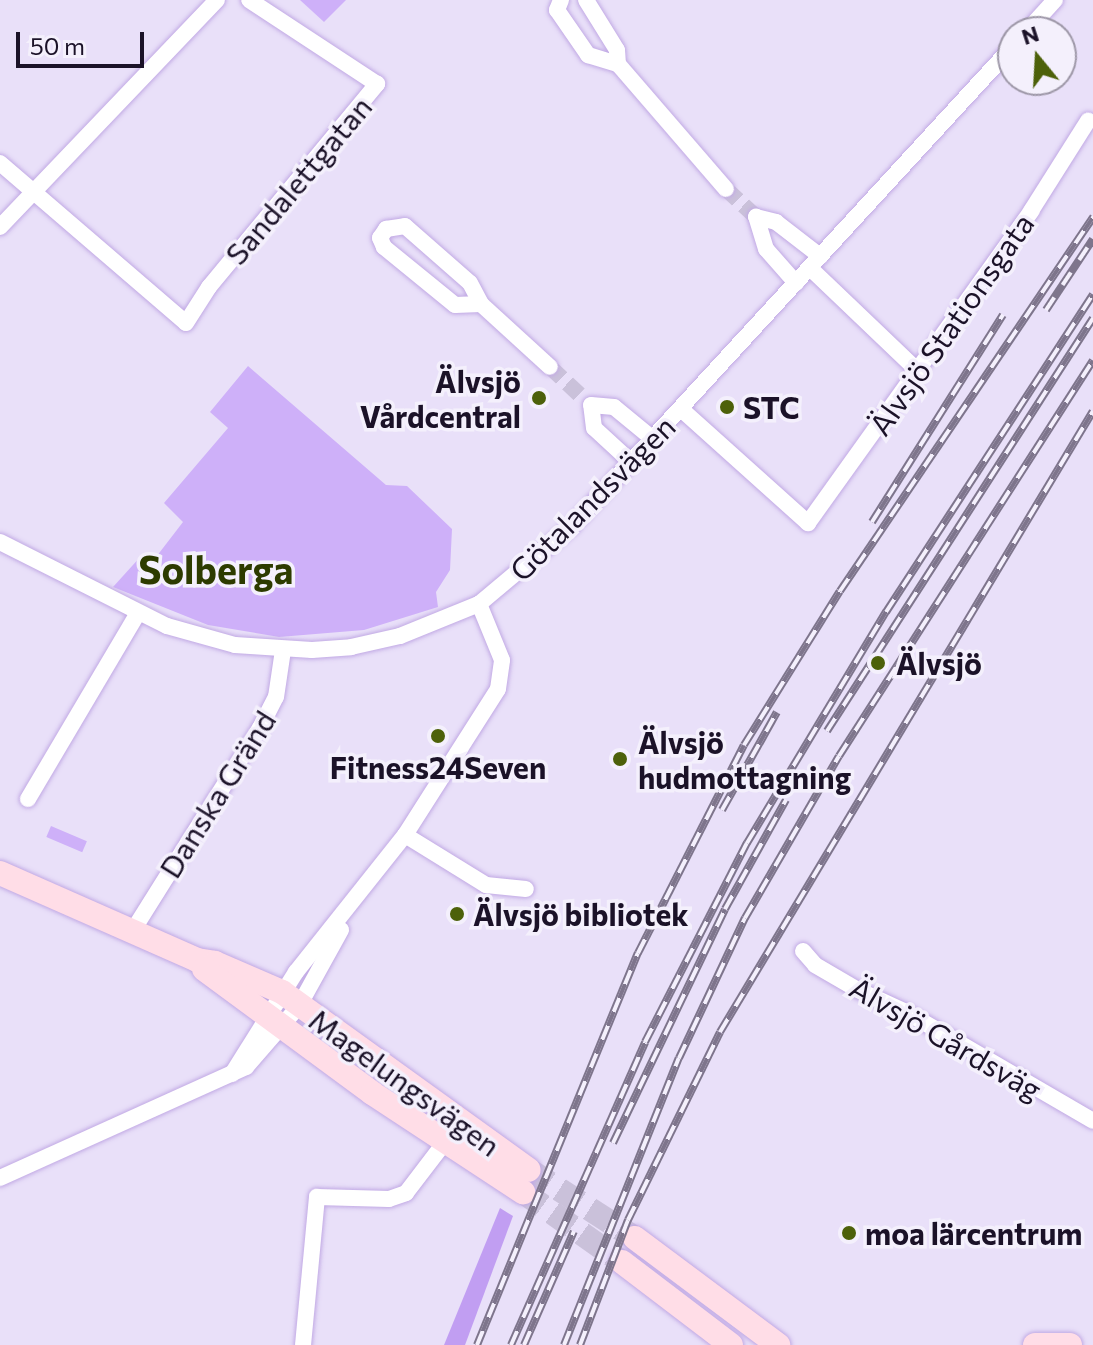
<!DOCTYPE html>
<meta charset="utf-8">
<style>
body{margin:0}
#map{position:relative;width:1093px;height:1345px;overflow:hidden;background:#e9e0f9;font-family:Commissioner,sans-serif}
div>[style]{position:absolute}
.green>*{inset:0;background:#ceb0f9;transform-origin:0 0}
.forest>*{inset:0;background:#c19ef2}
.minor-tunnel>*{height:16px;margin-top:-8px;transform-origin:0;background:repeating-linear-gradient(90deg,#cac1da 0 16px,transparent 0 24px)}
.secondary-tunnel>*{height:24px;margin-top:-12px;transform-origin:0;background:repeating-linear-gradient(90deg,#cac1da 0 24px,transparent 0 36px)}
.roads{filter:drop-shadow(0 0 2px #c1a9e4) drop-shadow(0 0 2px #c1a9e4)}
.minor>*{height:16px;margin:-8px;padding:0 8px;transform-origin:8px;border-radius:8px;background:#fff}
.secondary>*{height:24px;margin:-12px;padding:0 12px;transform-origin:12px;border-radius:12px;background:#ffdde7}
.rail>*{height:8px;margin-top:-4px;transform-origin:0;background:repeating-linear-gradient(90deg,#f4f0fc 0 15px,#7e758c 0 30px);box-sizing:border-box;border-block:2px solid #7e758c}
.dots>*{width:22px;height:22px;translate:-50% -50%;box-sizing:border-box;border:4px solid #f4f0fc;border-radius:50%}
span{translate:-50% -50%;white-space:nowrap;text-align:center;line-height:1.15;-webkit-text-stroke:7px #f4f0fc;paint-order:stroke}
.street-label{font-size:30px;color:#1b1228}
.poi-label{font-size:30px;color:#1b1228;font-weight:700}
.right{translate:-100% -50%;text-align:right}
.left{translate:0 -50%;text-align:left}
.district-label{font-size:38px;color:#2d3b00;font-weight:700}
.north{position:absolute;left:997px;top:16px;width:80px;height:80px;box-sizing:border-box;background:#f4f0fc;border:2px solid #9d97a7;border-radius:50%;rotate:342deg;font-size:22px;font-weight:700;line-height:32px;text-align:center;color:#1b1228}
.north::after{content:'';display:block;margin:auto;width:28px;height:36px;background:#4d610a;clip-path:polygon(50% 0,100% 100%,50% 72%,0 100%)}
.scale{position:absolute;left:16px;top:32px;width:128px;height:36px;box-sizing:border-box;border:4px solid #1b1228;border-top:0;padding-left:10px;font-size:24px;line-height:28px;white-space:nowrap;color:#1b1228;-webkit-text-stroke:6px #f4f0fc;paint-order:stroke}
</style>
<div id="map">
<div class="green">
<i style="clip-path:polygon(300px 0,346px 0,324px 22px)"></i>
<i style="clip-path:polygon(248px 366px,386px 485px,407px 486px,452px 529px,450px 570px,436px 592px,438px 607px,364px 630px,279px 637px,208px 625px,113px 587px,142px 555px,153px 561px,183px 522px,164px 503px,228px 428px,210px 412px)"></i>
<i style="left:51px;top:826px;width:39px;height:12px;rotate:23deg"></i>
</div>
<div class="forest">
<i style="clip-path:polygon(500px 1208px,513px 1216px,465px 1345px,444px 1345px)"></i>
</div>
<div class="minor-tunnel">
<i style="left:726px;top:189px;width:41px;rotate:43deg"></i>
<i style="left:550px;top:367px;width:40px;rotate:43deg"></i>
</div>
<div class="secondary-tunnel">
<i style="left:529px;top:1170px;width:126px;rotate:32.7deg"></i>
<i style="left:523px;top:1192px;width:121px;rotate:35.3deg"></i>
</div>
<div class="roads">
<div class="minor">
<i style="left:561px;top:0;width:11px;rotate:112deg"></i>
<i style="left:557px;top:10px;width:55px;rotate:55.4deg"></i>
<i style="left:588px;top:55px;width:31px;rotate:17deg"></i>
<i style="left:618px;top:64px;width:165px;rotate:49.2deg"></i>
<i style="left:586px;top:0;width:59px;rotate:58.2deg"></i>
<i style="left:617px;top:50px;width:14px;rotate:86deg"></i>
<i style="left:1026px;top:32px;width:43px;rotate:-47.8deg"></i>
<i style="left:0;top:163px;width:245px;rotate:40.7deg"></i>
<i style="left:186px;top:323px;width:43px;rotate:-57.4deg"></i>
<i style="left:209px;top:287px;width:264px;rotate:-50.4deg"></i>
<i style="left:377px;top:84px;width:153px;rotate:-146.7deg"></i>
<i style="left:0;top:227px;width:314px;rotate:-46.3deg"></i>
<i style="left:810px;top:268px;width:151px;rotate:43.7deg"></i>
<i style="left:796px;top:283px;width:45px;rotate:-131.4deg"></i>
<i style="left:766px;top:249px;width:34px;rotate:-107deg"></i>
<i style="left:756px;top:217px;width:21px;rotate:14deg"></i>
<i style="left:776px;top:222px;width:56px;rotate:37.7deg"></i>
<i style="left:481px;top:304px;width:26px;rotate:178deg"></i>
<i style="left:455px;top:305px;width:92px;rotate:-140.8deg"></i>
<i style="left:384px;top:247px;width:10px;rotate:-114deg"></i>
<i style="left:380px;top:238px;width:11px;rotate:-56deg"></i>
<i style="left:386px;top:229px;width:19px;rotate:-9deg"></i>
<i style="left:405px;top:226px;width:86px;rotate:41.2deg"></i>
<i style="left:470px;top:283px;width:24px;rotate:62deg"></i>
<i style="left:481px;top:304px;width:93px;rotate:42.4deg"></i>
<i style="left:681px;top:409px;width:171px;rotate:41.9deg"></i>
<i style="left:808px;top:523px;width:384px;rotate:-54.4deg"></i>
<i style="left:1031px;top:211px;width:107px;rotate:-57.7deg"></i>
<i style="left:631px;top:462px;width:50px;rotate:-137.4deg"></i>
<i style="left:594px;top:428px;width:23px;rotate:-97deg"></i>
<i style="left:591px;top:405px;width:23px;rotate:5deg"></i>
<i style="left:614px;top:407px;width:50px;rotate:39.4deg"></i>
<i style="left:0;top:542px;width:187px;rotate:26.7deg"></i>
<i style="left:167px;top:626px;width:71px;rotate:15.6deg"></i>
<i style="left:235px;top:645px;width:77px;rotate:3.7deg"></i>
<i style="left:312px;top:650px;width:39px;rotate:-4deg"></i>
<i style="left:351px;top:647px;width:50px;rotate:-12.7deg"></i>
<i style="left:400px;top:636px;width:85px;rotate:-22.1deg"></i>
<i style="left:479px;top:604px;width:121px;rotate:-40deg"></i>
<i style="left:572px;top:526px;width:652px;rotate:-47.42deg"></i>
<i style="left:28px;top:799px;width:216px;rotate:-59.4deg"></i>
<i style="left:405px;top:835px;width:95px;rotate:31.7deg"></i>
<i style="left:486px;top:885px;width:40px;rotate:5.7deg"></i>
<i style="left:132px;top:932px;width:241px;rotate:-57.9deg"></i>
<i style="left:260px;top:728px;width:35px;rotate:-63deg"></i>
<i style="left:276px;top:697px;width:48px;rotate:-81.5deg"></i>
<i style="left:803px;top:951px;width:18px;rotate:49deg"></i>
<i style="left:815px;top:965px;width:48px;rotate:30.3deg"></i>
<i style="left:856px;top:989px;width:55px;rotate:24.7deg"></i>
<i style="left:906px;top:1012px;width:216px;rotate:30.2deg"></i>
<i style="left:232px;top:1074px;width:120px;rotate:-57.9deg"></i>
<i style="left:296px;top:972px;width:175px;rotate:-51.5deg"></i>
<i style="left:405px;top:835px;width:173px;rotate:-57.5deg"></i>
<i style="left:498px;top:689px;width:29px;rotate:-82deg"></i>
<i style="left:502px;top:660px;width:61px;rotate:-112.3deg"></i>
<i style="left:0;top:1178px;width:270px;rotate:-24.3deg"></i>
<i style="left:246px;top:1067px;width:81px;rotate:-49deg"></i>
<i style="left:299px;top:1006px;width:87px;rotate:-61.1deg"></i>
<i style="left:303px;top:1345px;width:149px;rotate:-84.6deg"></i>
<i style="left:317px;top:1197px;width:72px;rotate:1.6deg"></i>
<i style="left:389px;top:1199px;width:18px;rotate:-19deg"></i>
<i style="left:406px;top:1193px;width:64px;rotate:-52.6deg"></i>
</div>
<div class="secondary">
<i style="left:0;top:873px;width:215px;rotate:23.8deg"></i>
<i style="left:197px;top:960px;width:18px;rotate:9deg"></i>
<i style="left:215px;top:963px;width:73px;rotate:23.4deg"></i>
<i style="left:282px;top:992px;width:304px;rotate:35.8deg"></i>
<i style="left:204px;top:969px;width:209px;rotate:36.4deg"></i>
<i style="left:372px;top:1093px;width:181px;rotate:33.3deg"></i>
<i style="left:635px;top:1238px;width:179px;rotate:36.8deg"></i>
<i style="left:622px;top:1262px;width:137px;rotate:37.3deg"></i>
<i style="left:1035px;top:1345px;width:35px"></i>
</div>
</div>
<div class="rail">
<i style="left:1046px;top:310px;width:85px;rotate:-56.5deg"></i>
<i style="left:872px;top:522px;width:245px;rotate:-57.7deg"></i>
<i style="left:827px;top:731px;width:491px;rotate:-57.2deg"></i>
<i style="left:722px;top:810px;width:112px;rotate:-60.7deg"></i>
<i style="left:613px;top:1143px;width:259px;rotate:-64.4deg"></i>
<i style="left:725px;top:909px;width:125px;rotate:-60.8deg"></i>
<i style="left:477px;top:1345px;width:424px;rotate:-67.7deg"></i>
<i style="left:638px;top:953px;width:233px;rotate:-63deg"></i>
<i style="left:744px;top:745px;width:181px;rotate:-58.1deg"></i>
<i style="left:840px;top:591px;width:452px;rotate:-55.9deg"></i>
<i style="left:511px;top:1345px;width:331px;rotate:-66.1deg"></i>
<i style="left:645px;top:1042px;width:224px;rotate:-62.9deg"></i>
<i style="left:747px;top:843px;width:270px;rotate:-59deg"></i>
<i style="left:886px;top:612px;width:379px;rotate:-56.9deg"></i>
<i style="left:524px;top:1345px;width:124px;rotate:-66.3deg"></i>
<i style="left:564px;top:1345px;width:309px;rotate:-68.2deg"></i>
<i style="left:679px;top:1058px;width:155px;rotate:-64.8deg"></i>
<i style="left:745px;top:918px;width:187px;rotate:-59.9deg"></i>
<i style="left:839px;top:756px;width:470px;rotate:-57.3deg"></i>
<i style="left:580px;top:1345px;width:134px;rotate:-69deg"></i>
<i style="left:628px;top:1220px;width:209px;rotate:-63.9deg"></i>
<i style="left:720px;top:1032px;width:724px;rotate:-59.01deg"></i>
</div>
<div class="dots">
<i style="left:539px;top:398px;background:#4d610a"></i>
<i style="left:727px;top:407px;background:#4d610a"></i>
<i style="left:878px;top:663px;background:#4d610a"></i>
<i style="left:438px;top:736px;background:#4d610a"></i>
<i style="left:620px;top:759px;background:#4d610a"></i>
<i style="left:457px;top:914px;background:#4d610a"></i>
<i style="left:849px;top:1233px;background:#4d610a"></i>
</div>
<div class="street-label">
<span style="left:298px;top:180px;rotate:-50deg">Sandalettgatan</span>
<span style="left:951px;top:324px;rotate:-55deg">Älvsjö Stationsgata</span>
<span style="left:592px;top:498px;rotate:-45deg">Götalandsvägen</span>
<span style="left:217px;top:794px;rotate:-58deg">Danska Gränd</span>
<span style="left:946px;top:1038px;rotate:30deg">Älvsjö Gårdsväg</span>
<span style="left:405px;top:1082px;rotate:36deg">Magelungsvägen</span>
</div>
<div class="poi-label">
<span class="right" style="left:521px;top:398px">Älvsjö<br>Vårdcentral</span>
<span class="left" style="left:743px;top:407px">STC</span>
<span class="left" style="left:896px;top:663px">Älvsjö</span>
<span class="left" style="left:638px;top:759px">Älvsjö<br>hudmottagning</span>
<span style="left:438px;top:767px">Fitness24Seven</span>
<span class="left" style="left:473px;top:914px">Älvsjö bibliotek</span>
<span class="left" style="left:865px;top:1233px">moa lärcentrum</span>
</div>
<div class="district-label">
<span style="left:216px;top:569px">Solberga</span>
</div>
<div class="north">N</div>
<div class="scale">50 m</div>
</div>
